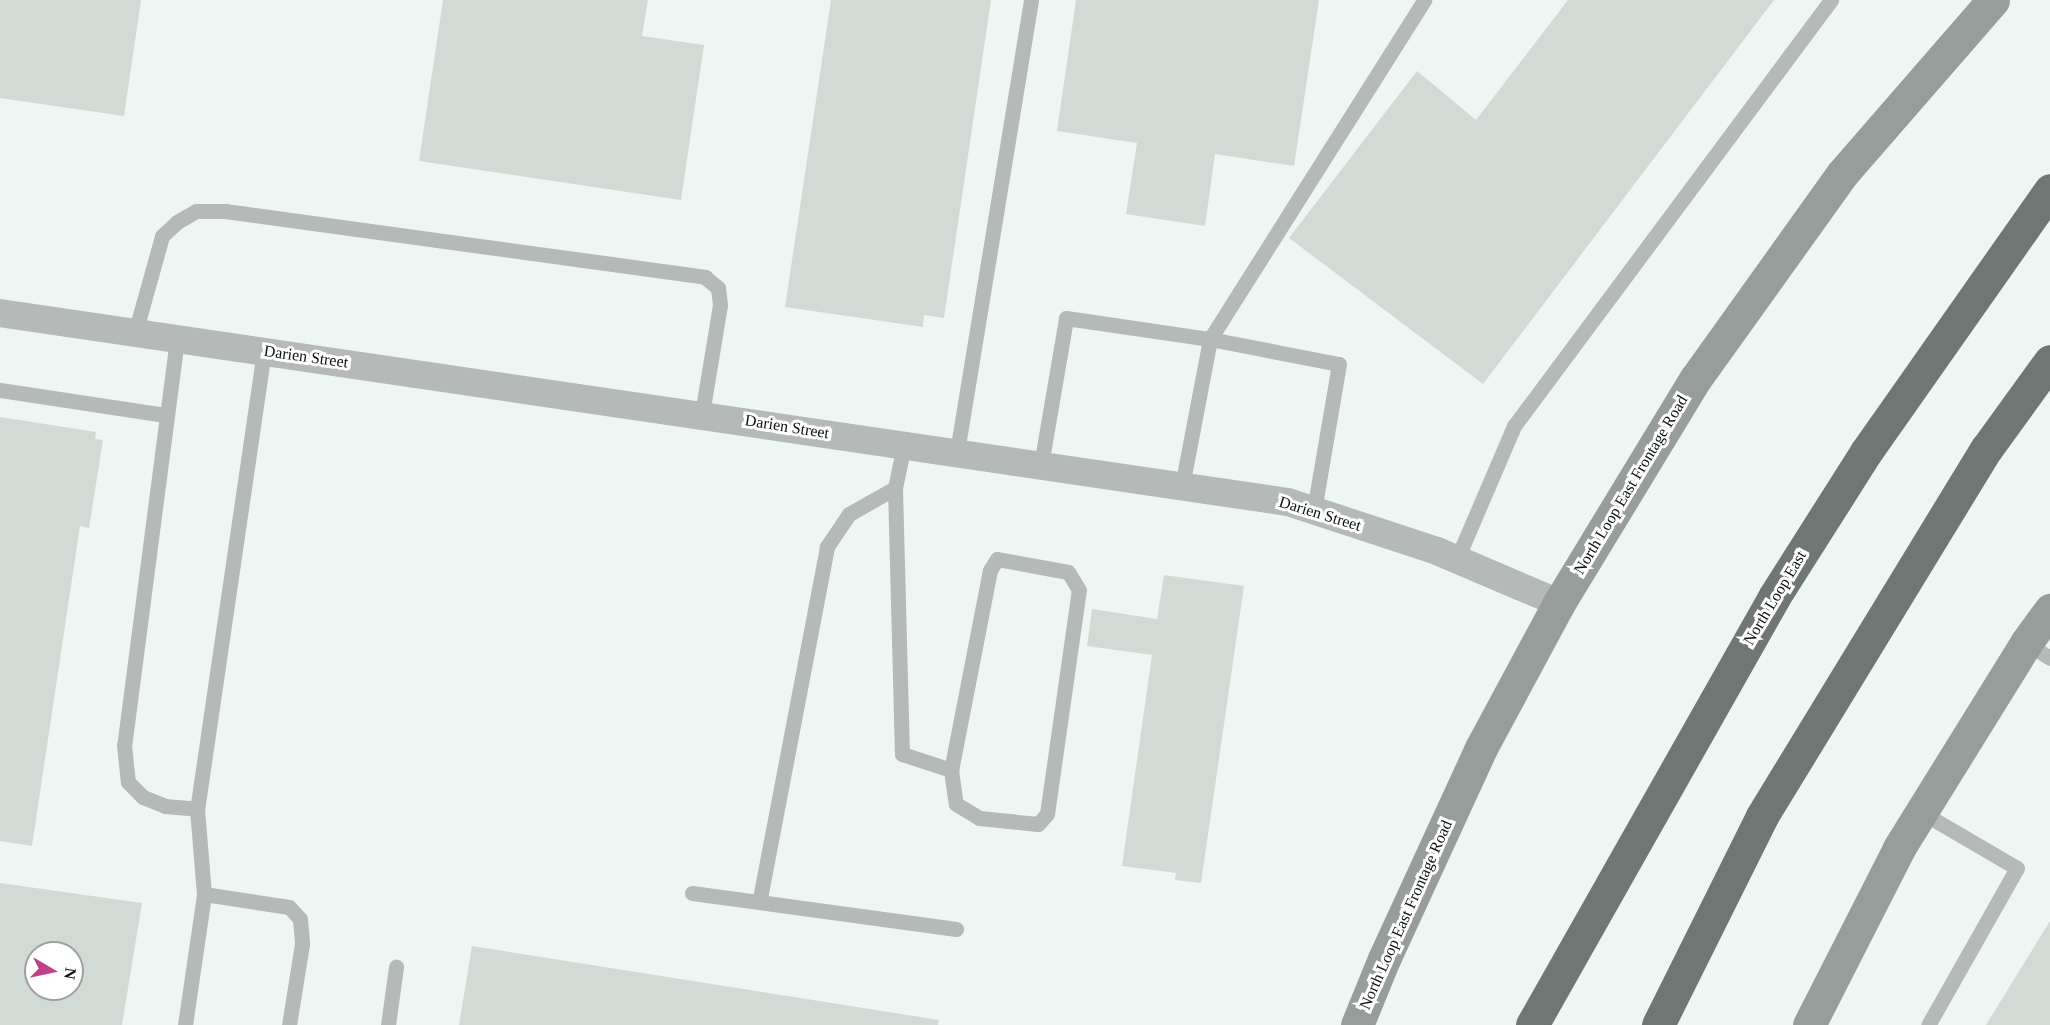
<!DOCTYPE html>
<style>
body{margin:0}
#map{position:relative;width:2050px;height:1025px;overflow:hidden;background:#edf6f2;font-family:Georgia,serif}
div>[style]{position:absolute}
.building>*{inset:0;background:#d2dad6}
.lane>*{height:15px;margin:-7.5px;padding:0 7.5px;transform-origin:7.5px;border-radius:7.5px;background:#b5b9b7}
.street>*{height:28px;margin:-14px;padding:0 14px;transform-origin:14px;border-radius:14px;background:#b5b9b7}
.secondary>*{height:33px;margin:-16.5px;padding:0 16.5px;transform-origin:16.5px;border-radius:16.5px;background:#979d9a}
.highway>*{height:33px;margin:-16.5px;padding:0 16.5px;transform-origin:16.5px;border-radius:16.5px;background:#6f7673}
span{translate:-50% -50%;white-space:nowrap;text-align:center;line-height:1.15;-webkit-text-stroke:6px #fff;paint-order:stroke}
.street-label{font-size:16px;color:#0e110f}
.north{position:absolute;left:24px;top:941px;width:60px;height:60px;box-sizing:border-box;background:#fff;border:2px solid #9fa09f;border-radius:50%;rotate:99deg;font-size:16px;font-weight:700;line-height:24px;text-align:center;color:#0e110f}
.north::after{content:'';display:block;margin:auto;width:21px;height:27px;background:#c0408c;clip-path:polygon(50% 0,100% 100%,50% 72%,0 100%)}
</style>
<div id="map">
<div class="building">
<i style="clip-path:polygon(0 0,141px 0,124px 116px,0 98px)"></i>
<i style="clip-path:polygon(443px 0,648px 0,642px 36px,704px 45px,681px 200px,419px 161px)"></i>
<i style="clip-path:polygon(831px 0,991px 0,944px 318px,924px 315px,923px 327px,785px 307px)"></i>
<i style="clip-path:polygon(1076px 0,1319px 0,1294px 166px,1215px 154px,1205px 226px,1126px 214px,1137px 143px,1057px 131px)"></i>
<i style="clip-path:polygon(1568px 0,1774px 0,1483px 384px,1289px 238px,1417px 71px,1476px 120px)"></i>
<i style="clip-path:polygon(0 417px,96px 432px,95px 439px,103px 440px,89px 528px,80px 526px,32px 846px,0 841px)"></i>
<i style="clip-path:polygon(1164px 575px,1244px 586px,1201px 883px,1175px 880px,1176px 873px,1122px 866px,1152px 655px,1087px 646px,1092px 609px,1157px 619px)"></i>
<i style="clip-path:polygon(evenodd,0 883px,142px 903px,122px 1025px,0 1025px,0 883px,36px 953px,72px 953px,72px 989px,36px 989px,36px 953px)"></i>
<i style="clip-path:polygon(2050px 921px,2050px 1025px,1986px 1025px)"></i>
<i style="clip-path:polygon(472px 946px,939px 1020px,938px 1025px,459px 1025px)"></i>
</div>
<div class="lane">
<i style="left:135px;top:333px;width:101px;rotate:-74.4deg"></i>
<i style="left:162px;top:236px;width:21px;rotate:-43deg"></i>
<i style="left:177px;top:222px;width:22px;rotate:-30deg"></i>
<i style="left:196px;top:211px;width:29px"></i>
<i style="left:225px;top:211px;width:485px;rotate:7.8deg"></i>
<i style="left:705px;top:277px;width:17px;rotate:40deg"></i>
<i style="left:718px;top:288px;width:17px;rotate:83deg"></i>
<i style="left:720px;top:305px;width:110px;rotate:99.4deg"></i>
<i style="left:177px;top:339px;width:409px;rotate:97.4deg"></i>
<i style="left:124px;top:745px;width:37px;rotate:84deg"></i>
<i style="left:128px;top:782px;width:21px;rotate:45deg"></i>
<i style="left:143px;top:797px;width:24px;rotate:22deg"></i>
<i style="left:165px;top:806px;width:32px;rotate:5deg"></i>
<i style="left:264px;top:351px;width:463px;rotate:98.3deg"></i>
<i style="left:197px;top:809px;width:85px;rotate:85.3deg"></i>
<i style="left:204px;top:894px;width:86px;rotate:8.7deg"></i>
<i style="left:289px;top:907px;width:16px;rotate:47deg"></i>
<i style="left:300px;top:919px;width:25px;rotate:85deg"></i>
<i style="left:302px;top:944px;width:82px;rotate:99.1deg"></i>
<i style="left:0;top:390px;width:167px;rotate:8.6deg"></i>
<i style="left:904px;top:445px;width:44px;rotate:101.8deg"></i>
<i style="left:895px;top:488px;width:266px;rotate:88.5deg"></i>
<i style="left:902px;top:754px;width:52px;rotate:18.1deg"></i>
<i style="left:951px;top:770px;width:34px;rotate:82deg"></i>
<i style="left:956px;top:804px;width:27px;rotate:31deg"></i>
<i style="left:979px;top:818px;width:59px;rotate:5.8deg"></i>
<i style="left:1038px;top:824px;width:13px;rotate:-48deg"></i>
<i style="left:1047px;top:814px;width:226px;rotate:-81.9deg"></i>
<i style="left:1079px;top:590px;width:21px;rotate:-121deg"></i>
<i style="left:1068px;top:572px;width:72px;rotate:-169.6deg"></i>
<i style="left:997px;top:559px;width:13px;rotate:122deg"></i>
<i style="left:990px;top:570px;width:204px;rotate:101deg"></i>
<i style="left:957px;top:452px;width:458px;rotate:-80.7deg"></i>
<i style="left:1041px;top:465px;width:149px;rotate:-80.3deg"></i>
<i style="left:1066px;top:318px;width:146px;rotate:8.3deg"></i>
<i style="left:1210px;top:339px;width:131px;rotate:11deg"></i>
<i style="left:1339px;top:364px;width:149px;rotate:99.7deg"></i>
<i style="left:1182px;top:486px;width:150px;rotate:-79.2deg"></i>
<i style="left:1210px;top:339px;width:401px;rotate:-57.7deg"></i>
<i style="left:895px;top:488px;width:53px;rotate:150.5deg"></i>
<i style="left:849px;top:514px;width:40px;rotate:124deg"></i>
<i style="left:827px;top:547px;width:361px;rotate:100.8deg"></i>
<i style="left:759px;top:902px;width:199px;rotate:7.8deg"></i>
<i style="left:1457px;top:559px;width:145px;rotate:-66.8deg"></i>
<i style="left:1514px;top:426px;width:531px;rotate:-53.35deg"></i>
<i style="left:2026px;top:643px;width:28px;rotate:32deg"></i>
<i style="left:1921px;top:812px;width:111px;rotate:30.3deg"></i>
<i style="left:2017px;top:868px;width:180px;rotate:119.5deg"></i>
<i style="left:692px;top:893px;width:68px;rotate:7.7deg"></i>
<i style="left:185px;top:1025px;width:132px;rotate:-81.7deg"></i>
<i style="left:388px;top:1025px;width:59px;rotate:-82.1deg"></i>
</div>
<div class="street">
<i style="left:0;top:313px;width:1302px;rotate:8.35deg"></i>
<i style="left:1288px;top:502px;width:157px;rotate:18.2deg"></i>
<i style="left:1437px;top:551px;width:133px;rotate:23.1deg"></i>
</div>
<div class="secondary">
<i style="left:1357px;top:1025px;width:71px;rotate:-67.8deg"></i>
<i style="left:1384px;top:959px;width:232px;rotate:-65.3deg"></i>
<i style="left:1481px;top:748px;width:165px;rotate:-61.7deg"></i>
<i style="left:1559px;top:603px;width:263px;rotate:-58.7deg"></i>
<i style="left:1696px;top:378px;width:251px;rotate:-54.4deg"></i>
<i style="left:1842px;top:174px;width:230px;rotate:-49deg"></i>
<i style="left:1809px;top:1025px;width:199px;rotate:-63deg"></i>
<i style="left:1899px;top:848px;width:241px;rotate:-58.2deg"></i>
<i style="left:2026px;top:643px;width:41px;rotate:-54deg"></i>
</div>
<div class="highway">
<i style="left:1532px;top:1025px;width:492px;rotate:-60.5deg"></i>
<i style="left:1774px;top:597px;width:172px;rotate:-57.6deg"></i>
<i style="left:1866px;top:452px;width:320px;rotate:-54.9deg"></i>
<i style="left:1658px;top:1025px;width:233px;rotate:-63.5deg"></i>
<i style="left:1762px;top:816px;width:431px;rotate:-58.6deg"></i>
<i style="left:1987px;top:448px;width:107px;rotate:-54.1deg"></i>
</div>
<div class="street-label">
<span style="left:306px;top:357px;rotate:8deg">Darien Street</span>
<span style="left:787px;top:427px;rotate:9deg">Darien Street</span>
<span style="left:1631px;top:485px;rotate:-59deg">North Loop East Frontage Road</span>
<span style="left:1320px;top:514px;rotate:17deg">Darien Street</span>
<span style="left:1775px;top:598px;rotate:-59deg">North Loop East</span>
<span style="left:1406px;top:915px;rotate:-66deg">North Loop East Frontage Road</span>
</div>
<div class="north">N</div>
</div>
